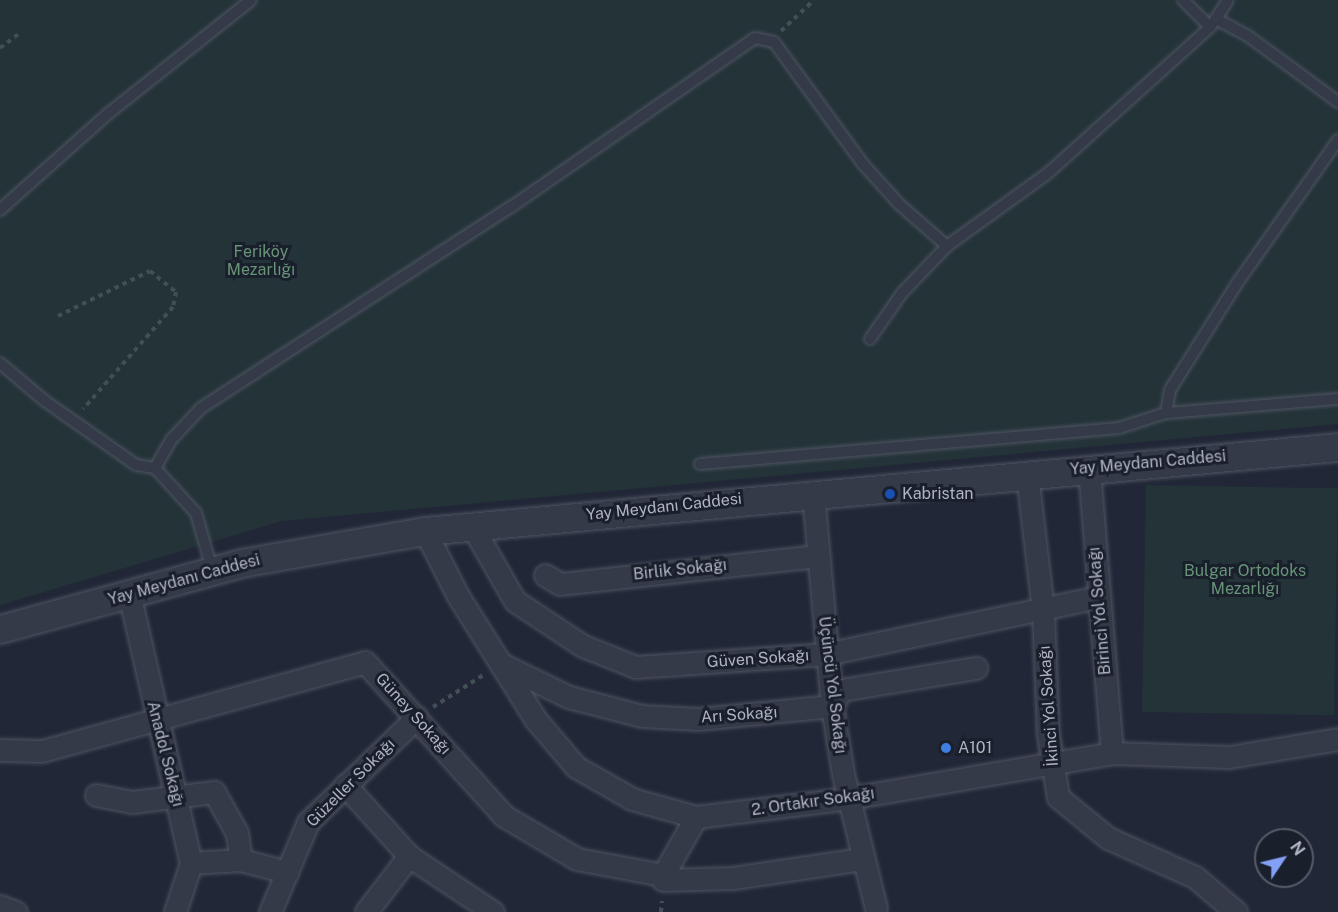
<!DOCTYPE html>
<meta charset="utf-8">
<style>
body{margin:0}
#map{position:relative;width:1338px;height:912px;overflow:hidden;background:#212737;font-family:"Public Sans",sans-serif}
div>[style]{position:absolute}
.green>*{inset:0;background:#233338;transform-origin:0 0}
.path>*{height:4px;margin-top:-2px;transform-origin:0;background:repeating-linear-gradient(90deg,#405055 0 4.5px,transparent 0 9px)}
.roads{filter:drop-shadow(0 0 2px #4f5462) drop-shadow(0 0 2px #4f5462)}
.service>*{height:10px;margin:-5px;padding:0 5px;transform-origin:5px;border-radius:5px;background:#343a47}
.minor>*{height:21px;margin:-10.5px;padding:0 10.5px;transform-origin:10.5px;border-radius:10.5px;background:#343a47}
.tertiary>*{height:27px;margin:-13.5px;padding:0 13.5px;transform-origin:13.5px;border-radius:13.5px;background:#343a47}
.dots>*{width:16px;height:16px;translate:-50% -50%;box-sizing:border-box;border:3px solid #1a1f2c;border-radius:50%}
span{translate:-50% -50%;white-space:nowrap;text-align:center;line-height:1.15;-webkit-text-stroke:6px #1a1f2c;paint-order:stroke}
.park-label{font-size:16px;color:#679377}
.street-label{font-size:16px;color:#afb4c4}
.poi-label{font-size:16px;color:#afb4c4}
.left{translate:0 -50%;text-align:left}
.north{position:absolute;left:1254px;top:828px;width:60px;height:60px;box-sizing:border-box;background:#1a1f2c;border:2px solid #565b69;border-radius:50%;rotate:55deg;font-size:16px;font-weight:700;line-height:24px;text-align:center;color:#afb4c4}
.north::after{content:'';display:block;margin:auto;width:21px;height:27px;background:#84a0f4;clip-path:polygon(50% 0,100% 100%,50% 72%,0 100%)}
</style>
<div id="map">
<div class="green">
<i style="clip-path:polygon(0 0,1338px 0,1338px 424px,282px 521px,0 605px)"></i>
<i style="left:1146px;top:485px;width:192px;height:227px;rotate:1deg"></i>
</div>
<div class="path">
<i style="left:781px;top:31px;width:45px;rotate:-43.2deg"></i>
<i style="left:0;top:48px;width:26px;rotate:-37deg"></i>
<i style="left:58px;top:316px;width:102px;rotate:-26.1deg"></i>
<i style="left:150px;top:271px;width:33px;rotate:39deg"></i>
<i style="left:176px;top:292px;width:15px;rotate:101deg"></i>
<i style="left:173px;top:307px;width:136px;rotate:131.4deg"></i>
<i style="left:433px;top:707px;width:62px;rotate:-32.4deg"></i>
<i style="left:661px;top:912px;width:11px;rotate:-85deg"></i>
</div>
<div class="roads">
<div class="service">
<i style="left:1183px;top:0;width:38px;rotate:45deg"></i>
<i style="left:1210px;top:27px;width:10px;rotate:-53deg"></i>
<i style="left:1216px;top:19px;width:36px;rotate:28deg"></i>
<i style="left:1248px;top:36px;width:112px;rotate:36.3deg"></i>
<i style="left:1216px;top:19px;width:22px;rotate:-58deg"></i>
<i style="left:0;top:210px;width:146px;rotate:-41.7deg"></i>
<i style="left:109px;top:113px;width:181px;rotate:-38.5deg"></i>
<i style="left:870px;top:339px;width:56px;rotate:-55.2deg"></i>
<i style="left:902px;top:293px;width:65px;rotate:-46.2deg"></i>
<i style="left:947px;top:246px;width:123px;rotate:-35.8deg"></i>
<i style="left:1047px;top:174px;width:219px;rotate:-42deg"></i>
<i style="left:0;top:363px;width:59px;rotate:40.2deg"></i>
<i style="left:45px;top:401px;width:111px;rotate:35.1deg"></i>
<i style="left:136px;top:465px;width:19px;rotate:9deg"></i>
<i style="left:155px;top:468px;width:32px;rotate:-60deg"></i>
<i style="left:171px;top:440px;width:44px;rotate:-46.8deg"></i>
<i style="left:201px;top:408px;width:369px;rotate:-33deg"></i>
<i style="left:511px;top:207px;width:297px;rotate:-34.7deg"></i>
<i style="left:755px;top:38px;width:19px;rotate:12deg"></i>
<i style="left:774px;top:42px;width:151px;rotate:53.9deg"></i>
<i style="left:863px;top:164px;width:54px;rotate:48deg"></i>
<i style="left:899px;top:204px;width:64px;rotate:41.2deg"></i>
<i style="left:1166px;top:413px;width:173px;rotate:-4.7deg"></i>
<i style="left:700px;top:464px;width:421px;rotate:-4.9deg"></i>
<i style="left:1119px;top:428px;width:49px;rotate:-17.7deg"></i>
<i style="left:1166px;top:413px;width:23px;rotate:-80deg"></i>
<i style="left:1170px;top:390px;width:128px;rotate:-57.8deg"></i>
<i style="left:1238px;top:282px;width:174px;rotate:-54.8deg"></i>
<i style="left:155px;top:468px;width:61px;rotate:47.7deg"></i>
<i style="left:196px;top:513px;width:58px;rotate:74.1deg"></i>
</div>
<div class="minor">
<i style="left:1089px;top:468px;width:286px;rotate:85.4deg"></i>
<i style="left:1027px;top:474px;width:138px;rotate:83.3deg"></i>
<i style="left:1043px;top:611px;width:123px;rotate:87.7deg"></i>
<i style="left:1048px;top:734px;width:64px;rotate:81deg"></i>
<i style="left:1058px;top:797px;width:65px;rotate:39.4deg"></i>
<i style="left:1108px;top:838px;width:95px;rotate:24.1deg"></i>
<i style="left:1195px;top:877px;width:54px;rotate:40.5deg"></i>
<i style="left:813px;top:493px;width:214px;rotate:84.9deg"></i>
<i style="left:832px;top:706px;width:69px;rotate:80.8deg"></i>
<i style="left:843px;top:774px;width:138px;rotate:76.2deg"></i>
<i style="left:472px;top:526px;width:86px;rotate:60.2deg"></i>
<i style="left:515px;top:601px;width:82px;rotate:33.5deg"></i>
<i style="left:583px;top:646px;width:57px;rotate:21.6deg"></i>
<i style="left:636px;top:667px;width:190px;rotate:-3.9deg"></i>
<i style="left:826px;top:654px;width:279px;rotate:-11.8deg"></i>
<i style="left:425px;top:531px;width:73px;rotate:63.1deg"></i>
<i style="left:458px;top:596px;width:146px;rotate:57.8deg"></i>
<i style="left:536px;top:720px;width:62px;rotate:49.6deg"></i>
<i style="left:576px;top:767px;width:64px;rotate:29.7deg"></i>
<i style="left:632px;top:799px;width:66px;rotate:15.7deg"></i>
<i style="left:696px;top:817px;width:155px;rotate:-7deg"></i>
<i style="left:850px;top:798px;width:266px;rotate:-9.7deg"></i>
<i style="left:1112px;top:753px;width:117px;rotate:2deg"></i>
<i style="left:1229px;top:757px;width:110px;rotate:-9.4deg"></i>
<i style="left:545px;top:575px;width:17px;rotate:31deg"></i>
<i style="left:560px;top:584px;width:260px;rotate:-6.2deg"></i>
<i style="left:129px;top:593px;width:277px;rotate:77.1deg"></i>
<i style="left:191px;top:863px;width:52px;rotate:108.1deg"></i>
<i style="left:501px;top:664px;width:76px;rotate:25.9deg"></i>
<i style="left:569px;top:697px;width:75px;rotate:14.6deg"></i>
<i style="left:642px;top:716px;width:56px;rotate:3.1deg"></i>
<i style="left:698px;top:719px;width:135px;rotate:-5.5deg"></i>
<i style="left:832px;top:706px;width:18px;rotate:-61deg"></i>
<i style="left:841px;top:690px;width:137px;rotate:-9.3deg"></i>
<i style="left:0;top:750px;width:42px;rotate:1.4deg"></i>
<i style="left:42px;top:751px;width:335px;rotate:-15.4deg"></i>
<i style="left:365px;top:662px;width:207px;rotate:47.9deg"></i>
<i style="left:504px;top:816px;width:85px;rotate:30.5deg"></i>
<i style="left:577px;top:859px;width:87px;rotate:10.5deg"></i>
<i style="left:663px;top:875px;width:67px;rotate:-60.4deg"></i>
<i style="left:345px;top:785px;width:96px;rotate:48deg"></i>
<i style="left:409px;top:856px;width:101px;rotate:33.7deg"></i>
<i style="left:96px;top:795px;width:37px;rotate:11deg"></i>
<i style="left:132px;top:802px;width:83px;rotate:-7deg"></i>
<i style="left:214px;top:792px;width:47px;rotate:60.7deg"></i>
<i style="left:237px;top:833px;width:27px;rotate:82deg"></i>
<i style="left:191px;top:863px;width:50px;rotate:-3.4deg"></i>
<i style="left:241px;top:860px;width:48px;rotate:14.6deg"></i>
<i style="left:663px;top:880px;width:70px;rotate:-1.6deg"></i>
<i style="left:733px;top:878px;width:130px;rotate:-8.4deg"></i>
<i style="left:0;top:906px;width:17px;rotate:21deg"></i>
<i style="left:270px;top:912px;width:98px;rotate:-67.1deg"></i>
<i style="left:308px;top:822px;width:151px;rotate:-43.9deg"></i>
<i style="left:366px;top:912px;width:71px;rotate:-52.5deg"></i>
</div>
<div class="tertiary">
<i style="left:0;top:629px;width:250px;rotate:-15.3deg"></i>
<i style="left:241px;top:563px;width:187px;rotate:-9.9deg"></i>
<i style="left:425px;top:531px;width:917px;rotate:-5.26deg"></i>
</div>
</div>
<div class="dots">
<i style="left:890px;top:494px;background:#1a4fb4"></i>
<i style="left:946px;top:748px;background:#3f7fe0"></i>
</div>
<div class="park-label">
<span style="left:261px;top:261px">Feriköy<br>Mezarlığı</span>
<span style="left:1245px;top:580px">Bulgar Ortodoks<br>Mezarlığı</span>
</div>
<div class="street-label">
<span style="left:1148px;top:463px;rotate:-5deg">Yay Meydanı Caddesi</span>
<span style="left:664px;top:507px;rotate:-6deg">Yay Meydanı Caddesi</span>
<span style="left:680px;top:570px;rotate:-6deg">Birlik Sokağı</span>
<span style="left:184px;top:580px;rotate:-15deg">Yay Meydanı Caddesi</span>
<span style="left:1100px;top:611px;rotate:-95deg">Birinci Yol Sokağı</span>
<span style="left:758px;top:659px;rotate:-4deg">Güven Sokağı</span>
<span style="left:832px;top:685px;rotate:83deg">Üçüncü Yol Sokağı</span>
<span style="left:1049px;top:706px;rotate:-94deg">İkinci Yol Sokağı</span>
<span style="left:413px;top:714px;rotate:48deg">Güney Sokağı</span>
<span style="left:739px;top:715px;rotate:-4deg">Arı Sokağı</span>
<span style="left:165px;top:754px;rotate:76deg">Anadol Sokağı</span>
<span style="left:351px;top:783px;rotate:-45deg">Güzeller Sokağı</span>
<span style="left:813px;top:802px;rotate:-8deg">2. Ortakır Sokağı</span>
</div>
<div class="poi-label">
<span class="left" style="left:902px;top:494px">Kabristan</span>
<span class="left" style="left:958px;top:748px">A101</span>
</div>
<div class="north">N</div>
</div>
